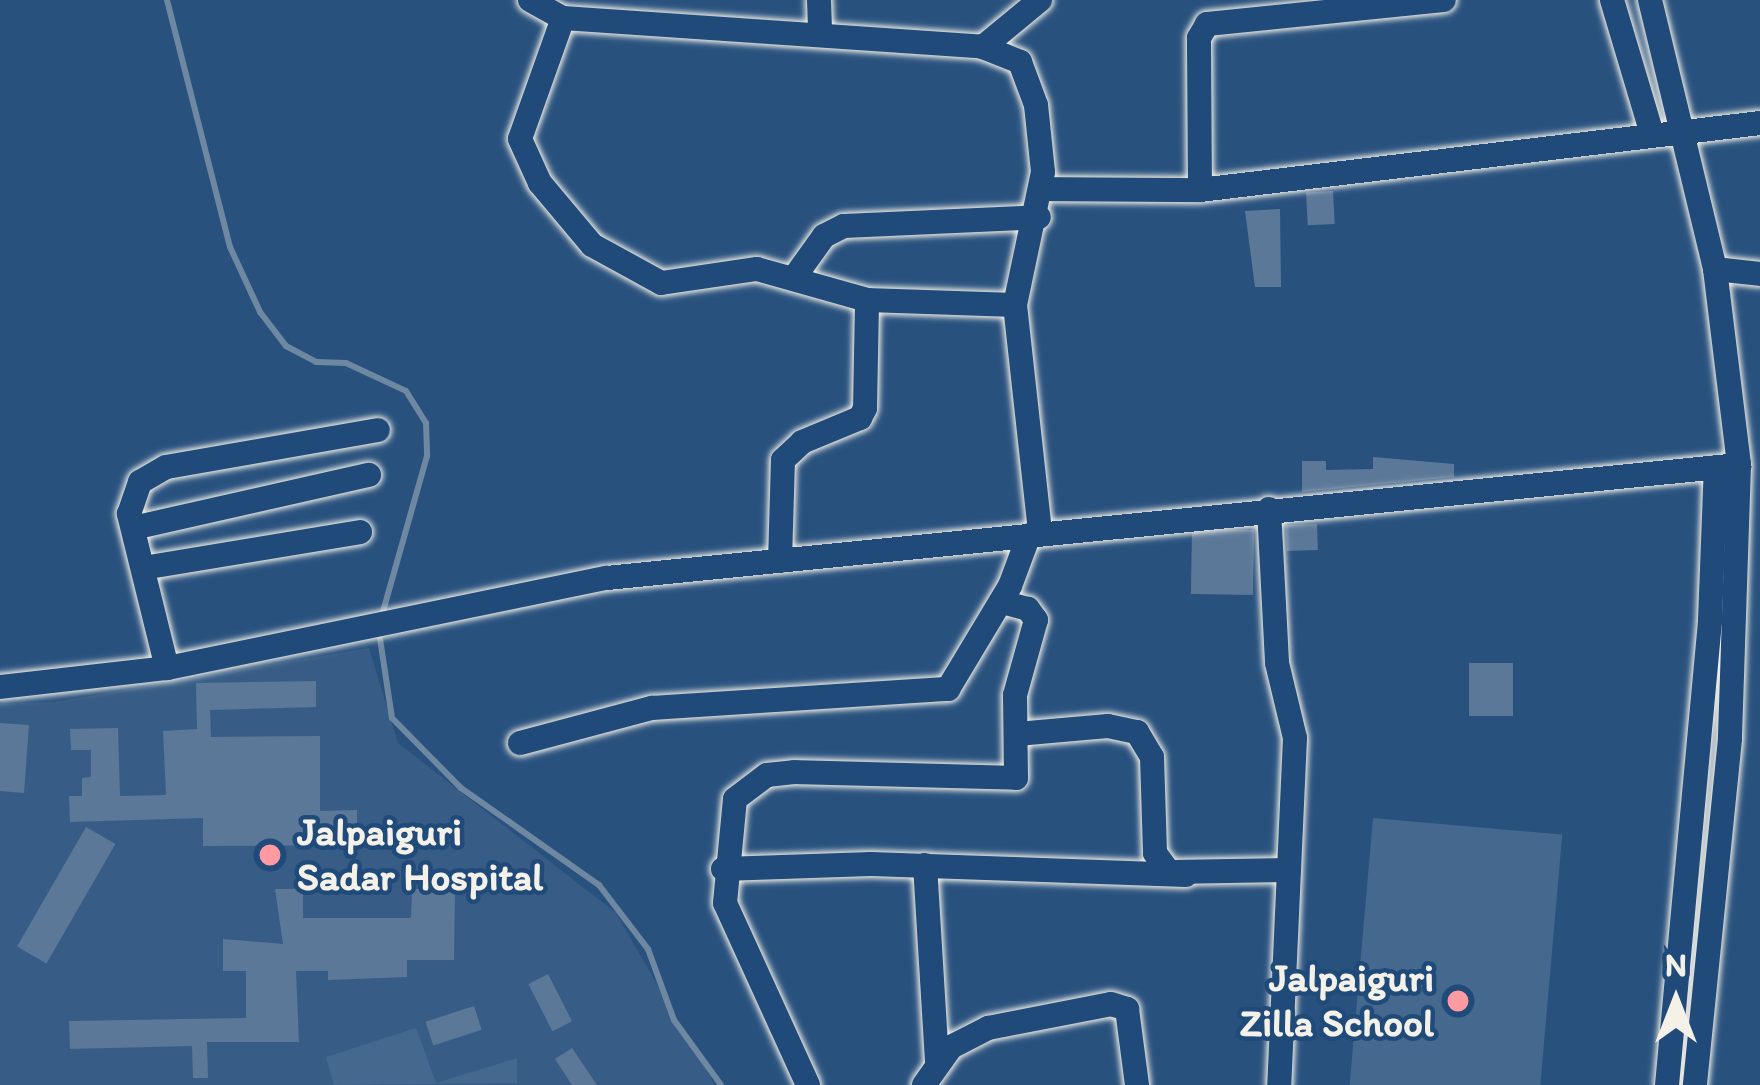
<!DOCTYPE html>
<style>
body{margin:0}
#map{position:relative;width:1760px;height:1085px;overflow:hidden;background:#28517e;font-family:Itim,sans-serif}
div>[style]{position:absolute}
.built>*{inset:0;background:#375d86}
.green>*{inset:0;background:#45688e;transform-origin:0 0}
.stream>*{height:6px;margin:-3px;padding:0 3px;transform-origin:3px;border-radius:3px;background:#6e88a2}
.building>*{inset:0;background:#5b7899;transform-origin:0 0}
.roads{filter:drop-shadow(0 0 3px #f4f1e8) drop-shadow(0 0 3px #f4f1e8)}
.minor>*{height:24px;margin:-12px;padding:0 12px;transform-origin:12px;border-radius:12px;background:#1f4a7a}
.dots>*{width:33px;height:33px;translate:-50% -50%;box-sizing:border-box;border:6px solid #1f4a7a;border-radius:50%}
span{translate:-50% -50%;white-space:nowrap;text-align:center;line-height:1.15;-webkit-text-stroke:9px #1f4a7a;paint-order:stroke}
.poi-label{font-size:39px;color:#f4f1e8;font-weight:700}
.left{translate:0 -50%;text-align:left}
.right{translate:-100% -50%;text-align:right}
.north{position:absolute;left:1616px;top:941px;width:120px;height:120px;-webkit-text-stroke:9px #1f4a7a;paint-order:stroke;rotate:0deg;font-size:33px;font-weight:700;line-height:48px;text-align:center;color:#f4f1e8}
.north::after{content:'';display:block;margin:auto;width:42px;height:54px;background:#f4f1e8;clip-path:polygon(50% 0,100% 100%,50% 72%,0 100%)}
</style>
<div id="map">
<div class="built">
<i style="clip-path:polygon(369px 648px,398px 743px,616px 913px,715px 1085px,0 1085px,0 704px,55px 702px)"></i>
</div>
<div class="green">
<i style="left:1373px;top:818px;width:190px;height:268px;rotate:5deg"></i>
<i style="clip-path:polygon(416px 1028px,436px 1083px,517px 1058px,517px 1083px,334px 1085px,326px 1057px)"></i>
</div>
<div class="stream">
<i style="left:167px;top:0;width:255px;rotate:75.7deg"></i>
<i style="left:230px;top:247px;width:72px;rotate:65.2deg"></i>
<i style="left:260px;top:312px;width:43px;rotate:52.6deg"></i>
<i style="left:286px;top:346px;width:34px;rotate:28deg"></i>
<i style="left:316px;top:362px;width:30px;rotate:2deg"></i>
<i style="left:346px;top:363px;width:66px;rotate:25deg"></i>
<i style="left:406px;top:391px;width:38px;rotate:58deg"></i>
<i style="left:426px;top:423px;width:33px;rotate:88deg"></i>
<i style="left:427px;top:456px;width:169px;rotate:105.8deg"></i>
<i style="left:379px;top:632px;width:87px;rotate:81.4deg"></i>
<i style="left:392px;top:718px;width:98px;rotate:45.4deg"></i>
<i style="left:461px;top:788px;width:169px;rotate:35.1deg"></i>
<i style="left:599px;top:885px;width:81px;rotate:52.6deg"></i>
<i style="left:648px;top:949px;width:76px;rotate:69.9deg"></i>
<i style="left:674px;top:1020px;width:80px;rotate:54.1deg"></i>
</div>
<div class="building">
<i style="left:1333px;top:191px;width:33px;height:27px;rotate:87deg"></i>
<i style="clip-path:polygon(1280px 209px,1281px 287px,1255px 287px,1245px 211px)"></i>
<i style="clip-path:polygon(1373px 457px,1454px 464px,1454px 477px,1302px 492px,1302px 461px,1326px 461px,1326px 470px,1373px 469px)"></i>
<i style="left:1317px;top:524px;width:26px;height:31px;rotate:88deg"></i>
<i style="left:1254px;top:530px;width:65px;height:62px;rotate:91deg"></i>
<i style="left:1513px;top:663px;width:53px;height:44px;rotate:90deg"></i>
<i style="clip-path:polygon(316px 681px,316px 707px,210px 710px,211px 737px,320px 736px,320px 811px,357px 810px,357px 845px,203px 846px,203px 818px,70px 822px,69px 796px,82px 796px,82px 778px,91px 777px,91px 750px,71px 750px,70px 729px,118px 728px,120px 796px,166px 795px,163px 731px,197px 729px,196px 683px)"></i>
<i style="clip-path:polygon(0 723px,29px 725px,24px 793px,0 791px)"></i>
<i style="left:86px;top:827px;width:34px;height:138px;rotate:30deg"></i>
<i style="clip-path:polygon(275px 889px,303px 889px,303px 918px,411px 918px,412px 889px,455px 889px,454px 960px,407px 960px,407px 977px,328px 980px,328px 971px,296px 971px,299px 1042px,207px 1042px,208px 1078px,193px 1078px,192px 1046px,70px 1049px,69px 1021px,246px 1018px,246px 971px,223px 971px,223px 939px,283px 944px)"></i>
<i style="left:548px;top:974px;width:53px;height:22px;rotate:63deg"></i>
<i style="left:474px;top:1006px;width:25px;height:51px;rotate:72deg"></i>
<i style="clip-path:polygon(572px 1048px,597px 1085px,572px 1085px,555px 1059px)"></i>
</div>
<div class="roads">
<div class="minor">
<i style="left:530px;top:0;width:38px;rotate:29deg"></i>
<i style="left:563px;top:18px;width:421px;rotate:3.9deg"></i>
<i style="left:983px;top:47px;width:40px;rotate:22deg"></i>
<i style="left:1020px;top:62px;width:46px;rotate:69.6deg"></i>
<i style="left:1036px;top:105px;width:67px;rotate:84deg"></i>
<i style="left:1043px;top:172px;width:136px;rotate:101.9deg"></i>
<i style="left:1015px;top:305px;width:229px;rotate:83.7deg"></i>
<i style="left:819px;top:0;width:35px;rotate:88deg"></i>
<i style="left:1612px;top:0;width:137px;rotate:73.4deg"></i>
<i style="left:1650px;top:0;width:277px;rotate:76.4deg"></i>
<i style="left:1715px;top:269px;width:197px;rotate:83deg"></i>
<i style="left:1739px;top:465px;width:274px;rotate:91.9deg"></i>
<i style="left:1730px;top:739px;width:348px;rotate:95.8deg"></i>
<i style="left:563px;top:18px;width:128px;rotate:109.6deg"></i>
<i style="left:520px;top:139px;width:48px;rotate:65.6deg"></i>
<i style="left:540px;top:183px;width:81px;rotate:50deg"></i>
<i style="left:592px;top:245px;width:79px;rotate:28.8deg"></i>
<i style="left:661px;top:283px;width:97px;rotate:-8.3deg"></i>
<i style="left:757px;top:269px;width:114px;rotate:15.7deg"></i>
<i style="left:867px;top:300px;width:148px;rotate:1.9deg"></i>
<i style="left:983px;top:47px;width:74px;rotate:-39.5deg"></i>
<i style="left:1041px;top:189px;width:159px;rotate:0.4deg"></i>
<i style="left:1200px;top:190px;width:564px;rotate:-6.82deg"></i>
<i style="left:1200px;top:190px;width:152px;rotate:-90.4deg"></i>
<i style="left:1199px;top:38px;width:16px;rotate:-60deg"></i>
<i style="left:1207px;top:24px;width:238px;rotate:-5.8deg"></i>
<i style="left:1715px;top:269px;width:45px;rotate:6.3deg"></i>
<i style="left:796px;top:275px;width:48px;rotate:-54.3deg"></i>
<i style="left:824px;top:236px;width:22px;rotate:-27deg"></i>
<i style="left:844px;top:226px;width:195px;rotate:-2.6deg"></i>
<i style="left:1269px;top:509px;width:154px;rotate:87deg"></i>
<i style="left:1277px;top:663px;width:77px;rotate:76.5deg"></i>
<i style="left:1295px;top:738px;width:347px;rotate:92.6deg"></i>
<i style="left:133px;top:528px;width:242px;rotate:-12.7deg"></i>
<i style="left:780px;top:561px;width:101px;rotate:-88.3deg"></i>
<i style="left:783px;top:460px;width:26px;rotate:-43deg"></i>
<i style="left:802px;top:442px;width:63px;rotate:-22.5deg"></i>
<i style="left:860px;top:418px;width:11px;rotate:-63deg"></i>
<i style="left:865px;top:408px;width:108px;rotate:-88.9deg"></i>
<i style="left:143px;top:568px;width:220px;rotate:-9.4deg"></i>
<i style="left:167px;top:668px;width:159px;rotate:-103.9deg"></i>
<i style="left:129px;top:514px;width:34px;rotate:-71deg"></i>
<i style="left:140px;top:482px;width:30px;rotate:-30deg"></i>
<i style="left:166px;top:467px;width:215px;rotate:-9.9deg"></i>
<i style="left:0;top:687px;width:168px;rotate:-6.5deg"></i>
<i style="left:167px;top:668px;width:449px;rotate:-11.6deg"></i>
<i style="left:607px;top:578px;width:1138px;rotate:-5.7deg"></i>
<i style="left:1017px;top:734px;width:91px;rotate:-5deg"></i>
<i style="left:1108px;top:726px;width:30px;rotate:12deg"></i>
<i style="left:1137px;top:732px;width:29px;rotate:59deg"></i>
<i style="left:1152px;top:757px;width:96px;rotate:88.2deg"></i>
<i style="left:1155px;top:853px;width:24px;rotate:54deg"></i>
<i style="left:1169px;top:872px;width:120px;rotate:-1deg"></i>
<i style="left:520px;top:743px;width:137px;rotate:-14.9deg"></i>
<i style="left:652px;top:708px;width:297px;rotate:-3.7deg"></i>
<i style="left:948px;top:689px;width:120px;rotate:-59deg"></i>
<i style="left:1010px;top:586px;width:54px;rotate:-69.6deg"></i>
<i style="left:925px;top:865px;width:198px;rotate:86.5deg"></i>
<i style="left:723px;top:869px;width:148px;rotate:-1.9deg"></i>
<i style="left:871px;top:864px;width:315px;rotate:2deg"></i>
<i style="left:808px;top:1085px;width:200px;rotate:-114.5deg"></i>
<i style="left:725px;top:903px;width:104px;rotate:-84.5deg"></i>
<i style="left:735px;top:799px;width:40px;rotate:-37deg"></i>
<i style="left:767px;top:775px;width:27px;rotate:-6deg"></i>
<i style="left:794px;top:772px;width:222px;rotate:1.5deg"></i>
<i style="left:1016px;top:778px;width:83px;rotate:-90.7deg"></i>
<i style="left:1015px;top:695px;width:78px;rotate:-74.4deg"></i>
<i style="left:1036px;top:620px;width:14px;rotate:-126deg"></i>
<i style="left:1028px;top:609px;width:28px;rotate:-165deg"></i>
<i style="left:924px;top:1085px;width:47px;rotate:-54.6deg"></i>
<i style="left:951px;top:1047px;width:42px;rotate:-27.2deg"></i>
<i style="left:988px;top:1028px;width:125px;rotate:-11deg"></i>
<i style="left:1111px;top:1004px;width:17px;rotate:17deg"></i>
<i style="left:1127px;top:1009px;width:77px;rotate:82.5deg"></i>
<i style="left:1667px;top:1085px;width:467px;rotate:-84.7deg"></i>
<i style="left:1710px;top:620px;width:153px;rotate:-87.8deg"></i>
</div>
</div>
<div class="dots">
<i style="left:270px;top:855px;background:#ff9aa2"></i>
<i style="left:1458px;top:1001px;background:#ff9aa2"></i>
</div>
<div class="poi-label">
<span class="left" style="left:297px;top:855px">Jalpaiguri<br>Sadar Hospital</span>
<span class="right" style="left:1434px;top:1001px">Jalpaiguri<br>Zilla School</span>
</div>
<div class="north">N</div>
</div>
